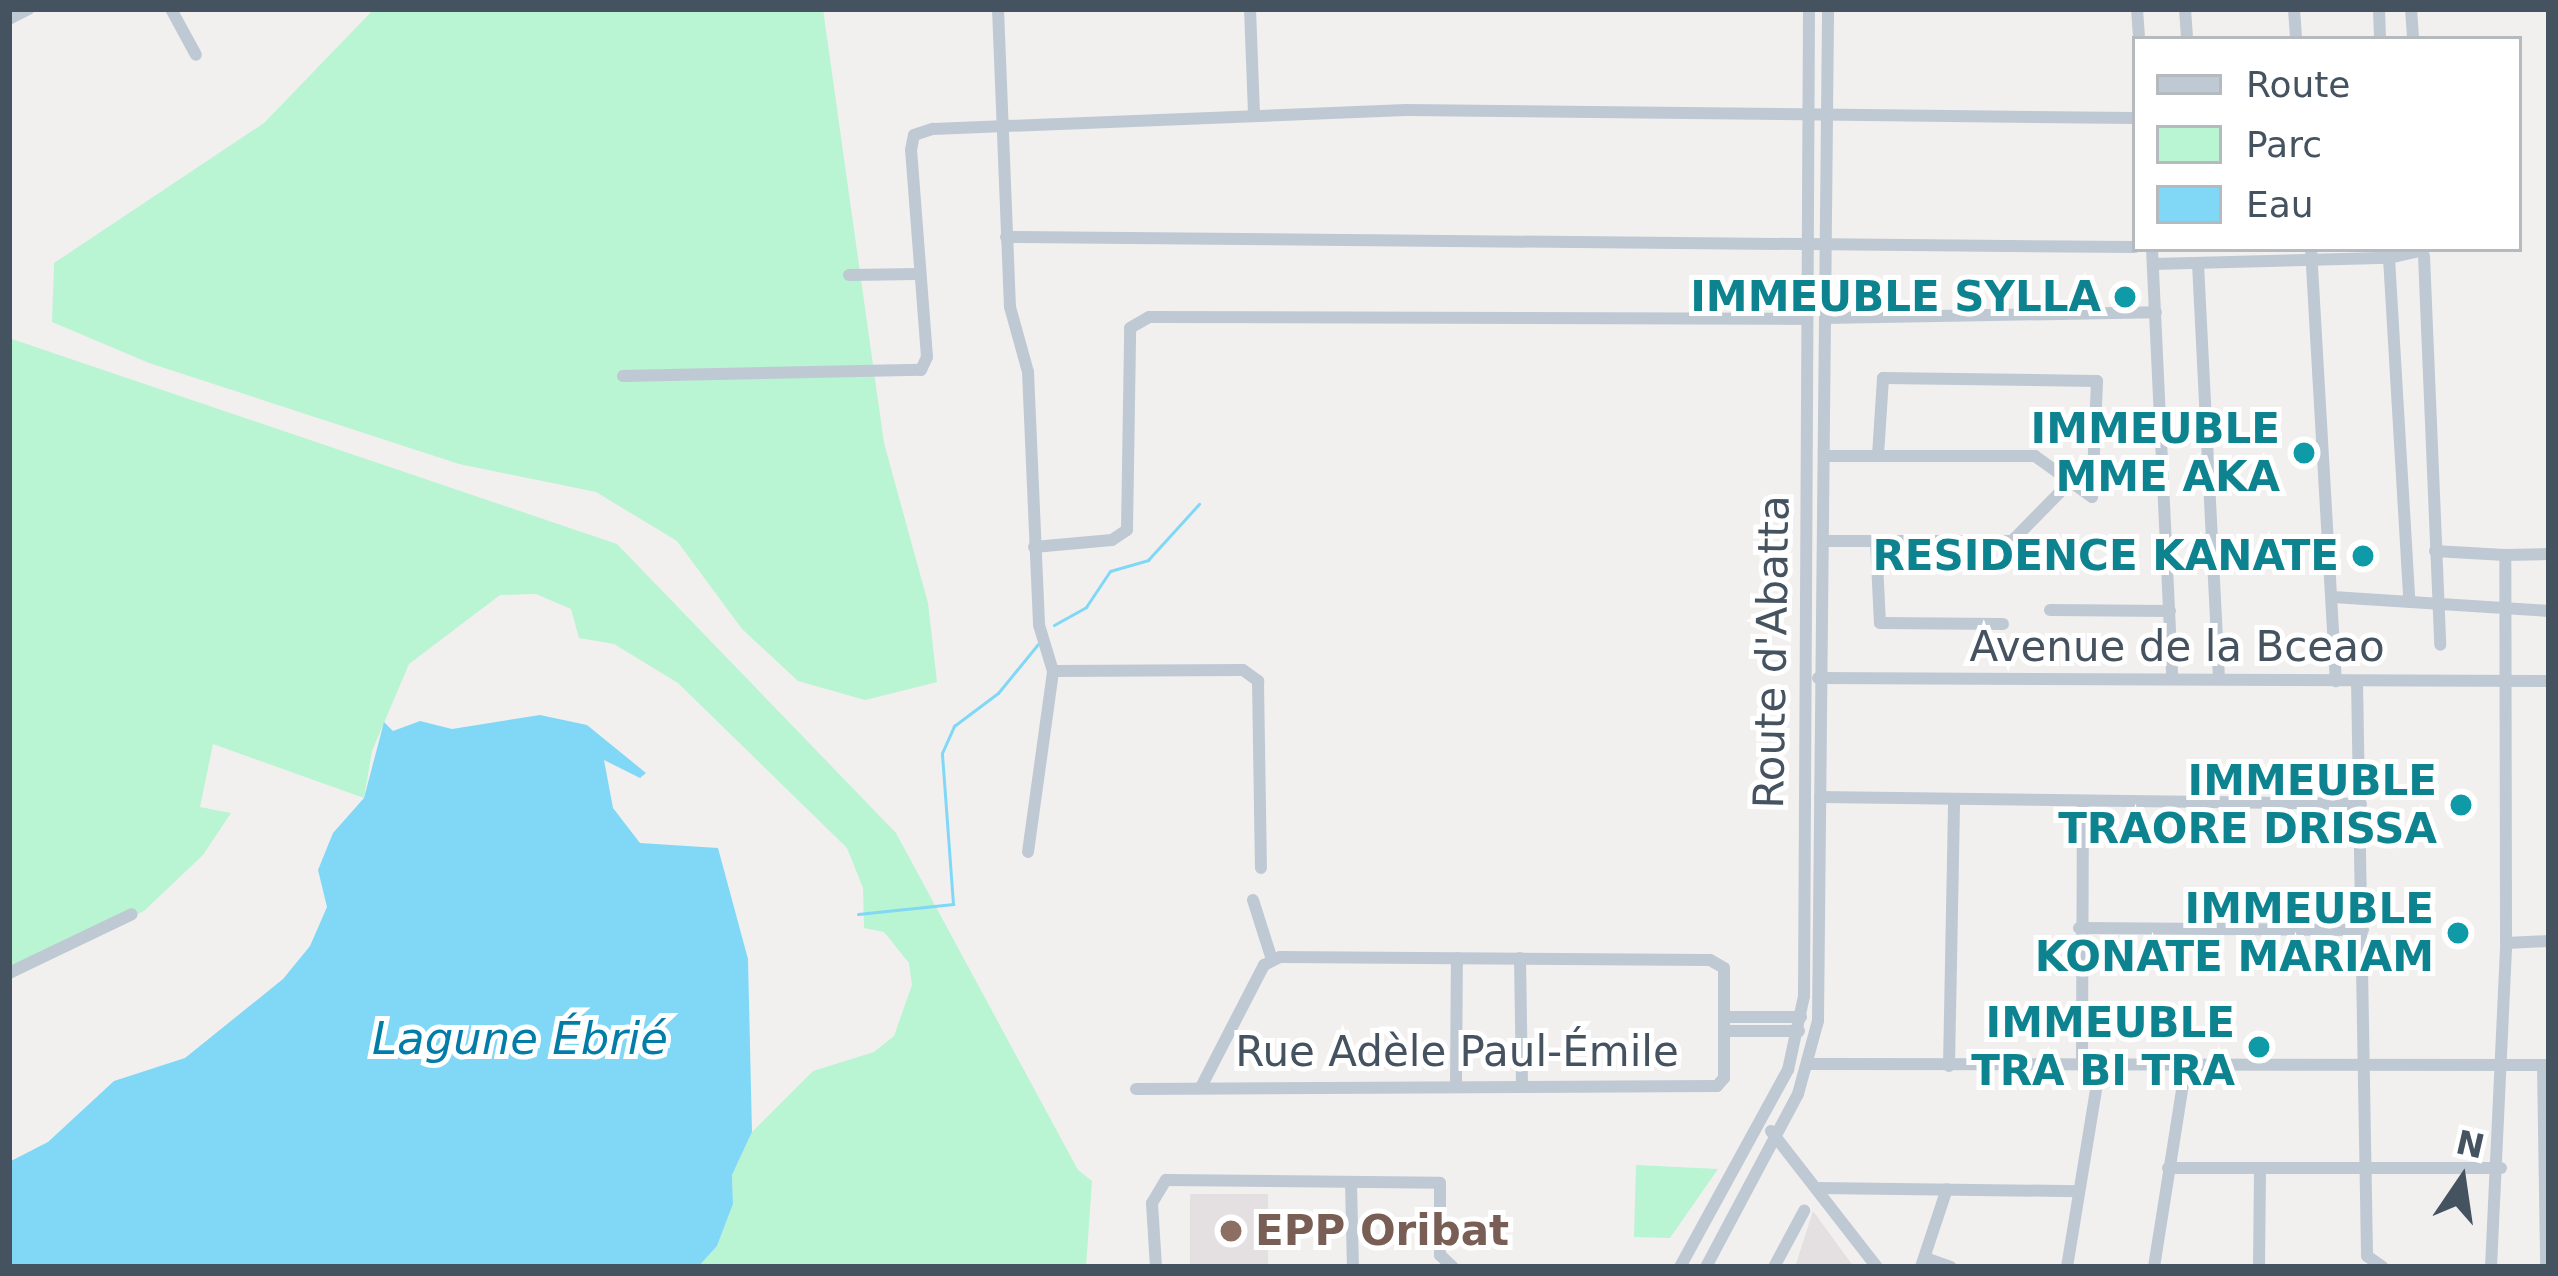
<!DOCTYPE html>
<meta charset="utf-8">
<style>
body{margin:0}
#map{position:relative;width:2558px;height:1276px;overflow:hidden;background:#f2f0ef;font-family:"DejaVu Sans",sans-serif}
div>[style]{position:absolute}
.education>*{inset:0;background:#e4e0e1;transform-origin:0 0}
.green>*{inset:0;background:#b9f4d3}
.water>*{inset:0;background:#81d8f6}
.stream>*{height:3px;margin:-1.5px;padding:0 1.5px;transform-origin:1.5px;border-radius:1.5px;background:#81d8f6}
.minor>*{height:12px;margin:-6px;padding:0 6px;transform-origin:6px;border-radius:6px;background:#bfc9d3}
.dots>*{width:33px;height:33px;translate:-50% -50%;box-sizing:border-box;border:6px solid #fff;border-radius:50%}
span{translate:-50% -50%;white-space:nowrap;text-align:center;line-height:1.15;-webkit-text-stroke:10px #fff;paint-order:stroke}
.culture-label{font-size:42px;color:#0d838f;font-weight:700}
.right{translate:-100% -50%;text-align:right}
.street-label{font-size:42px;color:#455260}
.education-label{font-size:42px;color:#785e54;font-weight:700}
.left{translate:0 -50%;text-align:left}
.water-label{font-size:45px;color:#027da7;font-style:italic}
.frame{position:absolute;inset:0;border:12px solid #455260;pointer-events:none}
.legend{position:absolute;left:2132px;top:36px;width:390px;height:216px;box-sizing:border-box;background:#fff;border:3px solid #b5babf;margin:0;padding:15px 21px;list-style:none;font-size:36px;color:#455260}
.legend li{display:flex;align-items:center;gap:24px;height:60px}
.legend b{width:60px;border:3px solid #b5babf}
.north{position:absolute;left:2402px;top:1120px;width:120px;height:120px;-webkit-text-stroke:9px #fff;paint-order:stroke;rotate:13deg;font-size:33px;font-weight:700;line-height:48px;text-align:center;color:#455260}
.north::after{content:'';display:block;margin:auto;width:42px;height:54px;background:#455260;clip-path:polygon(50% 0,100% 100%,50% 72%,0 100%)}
</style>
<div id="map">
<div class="education">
<i style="left:1190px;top:1194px;width:78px;height:73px"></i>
<i style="clip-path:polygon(1813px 1211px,1854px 1267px,1795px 1267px)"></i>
</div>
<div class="green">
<i style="clip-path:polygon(374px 9px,823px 9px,884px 443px,928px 603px,937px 682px,865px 700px,798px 681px,742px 629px,677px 541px,596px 492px,459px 464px,149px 363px,52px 322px,54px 263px,264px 123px)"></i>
<i style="clip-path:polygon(9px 338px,617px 544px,896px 833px,1078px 1170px,1092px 1181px,1086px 1267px,698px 1267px,717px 1246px,733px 1204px,732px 1175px,752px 1132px,813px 1071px,874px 1052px,894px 1036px,912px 985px,909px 963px,884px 932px,864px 928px,863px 888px,847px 848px,678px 683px,614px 644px,579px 638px,571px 609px,536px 594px,500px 595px,409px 664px,372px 751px,364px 798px,213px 744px,200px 807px,231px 813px,203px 855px,144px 911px,9px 980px)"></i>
<i style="clip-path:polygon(1636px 1165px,1718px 1169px,1670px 1238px,1634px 1237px)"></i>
</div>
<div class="water">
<i style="clip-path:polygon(540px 715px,587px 725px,646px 773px,640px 778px,604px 760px,613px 808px,640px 843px,718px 848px,748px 959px,752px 1132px,732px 1175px,733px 1204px,717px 1246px,698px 1267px,9px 1267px,9px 1162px,48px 1142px,114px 1081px,185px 1058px,283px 979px,310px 946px,327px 907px,318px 870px,333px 833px,364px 798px,384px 722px,393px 731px,420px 721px,452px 729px)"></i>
</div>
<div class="stream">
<i style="left:1054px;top:625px;width:37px;rotate:-29deg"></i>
<i style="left:1086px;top:607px;width:43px;rotate:-56.3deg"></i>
<i style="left:1110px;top:571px;width:40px;rotate:-16deg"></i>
<i style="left:1148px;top:560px;width:76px;rotate:-47.7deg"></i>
<i style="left:858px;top:914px;width:96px;rotate:-6deg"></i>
<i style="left:953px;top:904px;width:151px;rotate:-94.2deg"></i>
<i style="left:942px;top:753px;width:30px;rotate:-66deg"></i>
<i style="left:954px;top:726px;width:55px;rotate:-36.9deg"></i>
<i style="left:998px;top:693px;width:63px;rotate:-50.8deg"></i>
</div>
<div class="minor">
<i style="left:171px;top:9px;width:52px;rotate:61.5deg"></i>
<i style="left:998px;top:9px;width:298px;rotate:87.7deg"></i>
<i style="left:1010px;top:307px;width:67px;rotate:74.5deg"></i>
<i style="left:1028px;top:372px;width:253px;rotate:87.5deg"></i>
<i style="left:1039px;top:625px;width:48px;rotate:73.1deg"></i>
<i style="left:1053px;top:671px;width:190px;rotate:-0.3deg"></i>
<i style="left:1243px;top:670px;width:19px;rotate:36deg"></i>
<i style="left:1258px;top:681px;width:187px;rotate:89.1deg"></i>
<i style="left:1250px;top:9px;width:106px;rotate:87.8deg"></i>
<i style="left:2137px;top:9px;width:30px;rotate:86deg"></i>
<i style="left:2185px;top:9px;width:30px;rotate:86deg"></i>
<i style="left:2294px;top:9px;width:30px;rotate:86deg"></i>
<i style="left:2379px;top:9px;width:30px;rotate:88deg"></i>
<i style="left:2411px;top:9px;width:30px;rotate:86deg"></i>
<i style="left:9px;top:19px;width:22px;rotate:-27deg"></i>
<i style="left:1006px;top:237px;width:1129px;rotate:0.51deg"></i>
<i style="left:2152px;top:249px;width:428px;rotate:87.3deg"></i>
<i style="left:2311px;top:249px;width:433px;rotate:86.7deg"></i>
<i style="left:2424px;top:256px;width:389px;rotate:87.6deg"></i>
<i style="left:2389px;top:258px;width:35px;rotate:-13deg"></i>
<i style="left:2153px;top:264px;width:236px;rotate:-1.5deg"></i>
<i style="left:2389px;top:258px;width:342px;rotate:86.6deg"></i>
<i style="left:2198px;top:264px;width:414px;rotate:87.1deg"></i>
<i style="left:849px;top:275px;width:68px;rotate:-0.8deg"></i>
<i style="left:1825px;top:318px;width:331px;rotate:-1deg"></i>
<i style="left:623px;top:376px;width:298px;rotate:-1.2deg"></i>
<i style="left:921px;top:370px;width:14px;rotate:-65deg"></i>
<i style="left:927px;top:357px;width:208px;rotate:-94.4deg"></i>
<i style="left:911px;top:150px;width:15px;rotate:-79deg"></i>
<i style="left:914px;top:135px;width:20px;rotate:-18deg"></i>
<i style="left:933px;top:129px;width:473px;rotate:-2.3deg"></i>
<i style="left:1406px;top:110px;width:729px;rotate:0.63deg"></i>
<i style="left:1826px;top:456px;width:209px"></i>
<i style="left:2035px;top:456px;width:70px;rotate:35.7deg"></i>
<i style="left:2092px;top:497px;width:116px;rotate:-87.5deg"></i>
<i style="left:2097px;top:381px;width:214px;rotate:-179.2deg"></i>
<i style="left:1883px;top:378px;width:78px;rotate:93.7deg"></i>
<i style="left:1826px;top:541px;width:186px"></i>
<i style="left:2012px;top:541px;width:80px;rotate:-45.5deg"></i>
<i style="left:1876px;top:542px;width:81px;rotate:87.2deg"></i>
<i style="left:1880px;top:623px;width:123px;rotate:0.5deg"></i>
<i style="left:1034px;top:547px;width:78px;rotate:-5.1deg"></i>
<i style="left:1112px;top:540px;width:18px;rotate:-34deg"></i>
<i style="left:1127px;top:530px;width:202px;rotate:-89.1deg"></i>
<i style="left:1130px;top:328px;width:22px;rotate:-30deg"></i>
<i style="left:1149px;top:317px;width:658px;rotate:0.17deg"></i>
<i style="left:2435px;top:551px;width:70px;rotate:3.3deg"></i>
<i style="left:2333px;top:597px;width:216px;rotate:3.7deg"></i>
<i style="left:2050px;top:610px;width:120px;rotate:0.5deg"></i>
<i style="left:1818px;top:678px;width:731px;rotate:0.24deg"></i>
<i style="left:2357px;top:681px;width:575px;rotate:89deg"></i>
<i style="left:2367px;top:1256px;width:19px;rotate:35deg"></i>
<i style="left:1820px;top:797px;width:541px;rotate:0.74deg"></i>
<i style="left:1028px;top:852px;width:183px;rotate:-82.1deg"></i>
<i style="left:1253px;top:900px;width:63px;rotate:72.4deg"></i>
<i style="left:2079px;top:928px;width:284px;rotate:0.4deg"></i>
<i style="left:2506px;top:943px;width:43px;rotate:-2.7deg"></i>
<i style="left:1520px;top:958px;width:128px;rotate:89.1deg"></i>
<i style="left:9px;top:973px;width:136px;rotate:-25.6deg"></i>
<i style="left:1725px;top:1017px;width:76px"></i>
<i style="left:1725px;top:1031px;width:74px"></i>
<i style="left:1811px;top:1064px;width:738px;rotate:0.08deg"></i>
<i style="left:2082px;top:1065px;width:259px;rotate:-89.8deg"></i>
<i style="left:2543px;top:1065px;width:202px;rotate:89.1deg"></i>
<i style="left:1949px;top:1066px;width:262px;rotate:-88.9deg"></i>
<i style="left:1456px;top:1086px;width:128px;rotate:-89.6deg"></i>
<i style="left:1136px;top:1089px;width:581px;rotate:-0.3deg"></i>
<i style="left:1717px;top:1086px;width:11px;rotate:-49deg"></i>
<i style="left:1724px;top:1078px;width:110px;rotate:-90deg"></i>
<i style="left:1724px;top:968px;width:16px;rotate:-150deg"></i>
<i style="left:1710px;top:960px;width:430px;rotate:-179.6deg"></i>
<i style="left:1280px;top:957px;width:18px;rotate:153deg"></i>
<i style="left:1264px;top:965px;width:135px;rotate:117.3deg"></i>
<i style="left:1771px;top:1131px;width:172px;rotate:52.1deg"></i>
<i style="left:2168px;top:1168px;width:333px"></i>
<i style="left:1351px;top:1182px;width:85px;rotate:88.7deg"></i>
<i style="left:1818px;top:1188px;width:261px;rotate:0.7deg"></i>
<i style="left:1928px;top:1259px;width:24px;rotate:19deg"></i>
<i style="left:1156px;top:1267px;width:64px;rotate:-93.6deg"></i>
<i style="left:1152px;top:1203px;width:27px;rotate:-59deg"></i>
<i style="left:1166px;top:1180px;width:274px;rotate:0.6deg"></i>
<i style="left:1440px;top:1183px;width:72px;rotate:90deg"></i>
<i style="left:1440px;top:1255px;width:18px;rotate:43deg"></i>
<i style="left:1680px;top:1267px;width:225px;rotate:-61.3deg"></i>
<i style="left:1788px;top:1070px;width:76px;rotate:-77.8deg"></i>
<i style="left:1804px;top:996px;width:987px;rotate:-89.71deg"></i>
<i style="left:1706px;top:1267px;width:196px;rotate:-62deg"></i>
<i style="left:1798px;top:1094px;width:76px;rotate:-74.7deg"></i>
<i style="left:1818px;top:1021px;width:1012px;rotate:-89.43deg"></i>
<i style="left:1774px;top:1267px;width:64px;rotate:-61.8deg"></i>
<i style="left:1921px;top:1267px;width:82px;rotate:-71.6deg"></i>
<i style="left:2067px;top:1267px;width:205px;rotate:-80.7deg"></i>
<i style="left:2154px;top:1267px;width:204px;rotate:-81deg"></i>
<i style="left:2259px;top:1267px;width:99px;rotate:-89.4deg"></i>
<i style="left:2491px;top:1267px;width:324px;rotate:-87.3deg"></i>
<i style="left:2506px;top:943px;width:388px;rotate:-90.1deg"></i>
<i style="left:2505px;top:555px;width:44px;rotate:-1.3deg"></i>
</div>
<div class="dots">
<i style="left:2125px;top:297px;background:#0f9aa8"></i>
<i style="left:2304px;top:453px;background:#0f9aa8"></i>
<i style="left:2363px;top:556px;background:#0f9aa8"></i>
<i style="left:2461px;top:805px;background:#0f9aa8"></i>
<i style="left:2458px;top:933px;background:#0f9aa8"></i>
<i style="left:2259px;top:1047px;background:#0f9aa8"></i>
<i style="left:1231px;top:1231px;background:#8d6e63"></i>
</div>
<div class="culture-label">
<span class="right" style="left:2101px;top:297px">IMMEUBLE SYLLA</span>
<span class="right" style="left:2280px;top:453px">IMMEUBLE<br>MME AKA</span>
<span class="right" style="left:2339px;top:556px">RESIDENCE KANATE</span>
<span class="right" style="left:2437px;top:805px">IMMEUBLE<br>TRAORE DRISSA</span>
<span class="right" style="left:2434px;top:933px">IMMEUBLE<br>KONATE MARIAM</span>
<span class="right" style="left:2235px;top:1047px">IMMEUBLE<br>TRA BI TRA</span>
</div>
<div class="street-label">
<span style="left:2177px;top:647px">Avenue de la Bceao</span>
<span style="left:1772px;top:652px;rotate:-89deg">Route d'Abatta</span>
<span style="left:1457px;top:1052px">Rue Adèle Paul-Émile</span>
</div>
<div class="education-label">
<span class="left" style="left:1255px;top:1231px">EPP Oribat</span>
</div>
<div class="water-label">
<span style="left:520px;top:1039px">Lagune Ébrié</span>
</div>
<div class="frame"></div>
<ul class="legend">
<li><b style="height:15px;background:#bfc9d3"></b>Route</li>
<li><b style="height:33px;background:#b9f4d3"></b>Parc</li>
<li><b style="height:33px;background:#81d8f6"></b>Eau</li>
</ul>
<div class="north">N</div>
</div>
